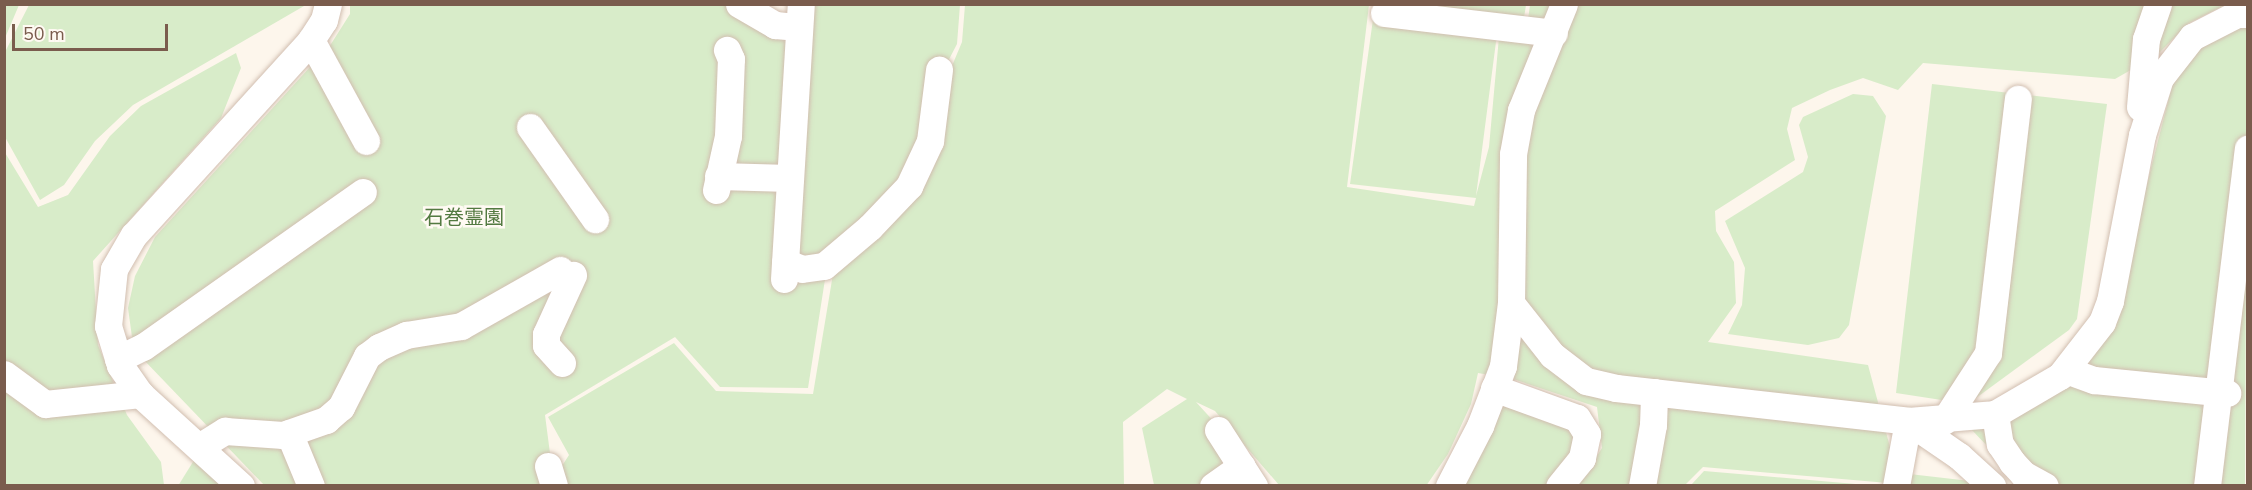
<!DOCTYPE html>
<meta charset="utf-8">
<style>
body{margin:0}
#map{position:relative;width:2252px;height:490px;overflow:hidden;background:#fdf6ec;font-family:"Nunito Sans","Noto Sans JP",sans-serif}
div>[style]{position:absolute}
.green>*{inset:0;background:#d8ecc9}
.roads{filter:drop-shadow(0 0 2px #d1beb0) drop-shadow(0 0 2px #d1beb0)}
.minor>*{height:27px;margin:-13.5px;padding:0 13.5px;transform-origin:13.5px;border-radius:13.5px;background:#fff}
span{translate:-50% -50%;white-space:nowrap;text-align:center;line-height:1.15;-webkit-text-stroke:5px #fffaf3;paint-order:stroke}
.park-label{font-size:20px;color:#537a41}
.frame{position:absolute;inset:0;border:6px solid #7a5c4d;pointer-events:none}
.scale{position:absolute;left:12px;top:24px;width:156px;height:27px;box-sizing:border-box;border:3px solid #7a5c4d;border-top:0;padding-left:8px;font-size:18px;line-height:21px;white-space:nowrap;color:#7a5c4d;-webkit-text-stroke:4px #fffaf3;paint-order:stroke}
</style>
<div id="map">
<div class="green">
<i style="clip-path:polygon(5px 4px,19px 5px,5px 38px,4px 5px)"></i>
<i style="clip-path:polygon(751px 4px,793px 21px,794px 5px,960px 5px,957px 44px,944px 69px,937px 142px,826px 273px,808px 388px,720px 387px,675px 337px,545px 415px,551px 461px,559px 485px,264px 485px,142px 358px,132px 337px,128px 308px,135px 276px,155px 237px,331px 44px,350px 14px,350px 5px)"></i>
<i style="clip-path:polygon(29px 5px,303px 4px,304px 6px,133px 105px,95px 141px,64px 185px,40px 200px,5px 137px,5px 52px)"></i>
<i style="clip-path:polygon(965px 5px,1369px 5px,1347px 187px,1474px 206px,1476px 198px,1350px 184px,1375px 5px,1526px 5px,1521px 37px,1497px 34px,1476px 196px,1489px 147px,1499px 37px,1525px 42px,1530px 5px,2225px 5px,2189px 23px,2157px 55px,2115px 79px,1923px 63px,1898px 90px,1863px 78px,1830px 90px,1792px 108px,1787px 129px,1795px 160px,1715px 211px,1716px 231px,1734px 262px,1736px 303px,1708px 342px,1868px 365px,1890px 447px,1888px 483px,1703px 467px,1685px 485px,1571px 485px,1586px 473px,1602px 448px,1597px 407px,1513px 379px,1478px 373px,1471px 404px,1448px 454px,1426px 486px,1279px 485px,1215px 411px,1196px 402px,1217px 425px,1258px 485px,1154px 485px,1142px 428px,1187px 399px,1167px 389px,1123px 422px,1124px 486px,565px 485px,560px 469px,569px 455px,548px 417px,674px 343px,716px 391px,813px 394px,833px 274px,918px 190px,944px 146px,949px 73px,962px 42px)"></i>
<i style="clip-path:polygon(2243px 27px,2247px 27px,2245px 485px,2033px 485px,2012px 472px,1970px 428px,2058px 388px,2132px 243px,2175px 74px,2189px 53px,2214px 37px)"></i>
<i style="clip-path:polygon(236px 53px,241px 68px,221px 118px,93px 261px,98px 345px,127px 415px,161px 462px,164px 485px,5px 485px,4px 151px,38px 207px,68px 195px,110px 136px,141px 106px)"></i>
<i style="clip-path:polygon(1932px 84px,2107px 104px,2077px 319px,2069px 330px,1976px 398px,1948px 401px,1896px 393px)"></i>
<i style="clip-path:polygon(1853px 94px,1873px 96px,1886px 116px,1849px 325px,1839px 338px,1808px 345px,1728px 334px,1742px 305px,1745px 268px,1725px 221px,1803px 172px,1808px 157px,1799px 125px,1803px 117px)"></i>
<i style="clip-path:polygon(1513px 386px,1590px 422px,1564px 485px,1464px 486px)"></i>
<i style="clip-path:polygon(196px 457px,226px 486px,178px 486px)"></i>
<i style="clip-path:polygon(1704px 471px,1867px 485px,1691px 485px)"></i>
<i style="clip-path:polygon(1892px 472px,1970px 481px,1969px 485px,1890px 486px)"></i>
</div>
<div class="roads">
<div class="minor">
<i style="left:739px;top:4px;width:42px;rotate:30.3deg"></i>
<i style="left:775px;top:25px;width:24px;rotate:5deg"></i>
<i style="left:1384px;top:13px;width:171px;rotate:6.7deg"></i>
<i style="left:311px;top:40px;width:115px;rotate:61.4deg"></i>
<i style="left:2140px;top:107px;width:68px;rotate:-85deg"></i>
<i style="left:2146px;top:39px;width:37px;rotate:-71deg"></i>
<i style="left:530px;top:127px;width:113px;rotate:54.8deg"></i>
<i style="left:718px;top:176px;width:72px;rotate:1.6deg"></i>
<i style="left:716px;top:190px;width:55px;rotate:-77.5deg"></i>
<i style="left:728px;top:136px;width:77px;rotate:-87.8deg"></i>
<i style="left:731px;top:59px;width:10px;rotate:-114deg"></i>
<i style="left:785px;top:262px;width:18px;rotate:22deg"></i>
<i style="left:802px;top:269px;width:22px;rotate:-8deg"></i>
<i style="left:824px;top:266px;width:60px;rotate:-40.3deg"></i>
<i style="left:870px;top:227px;width:57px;rotate:-46.4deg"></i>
<i style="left:909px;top:186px;width:50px;rotate:-65deg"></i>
<i style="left:930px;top:141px;width:72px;rotate:-82.8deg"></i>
<i style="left:784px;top:279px;width:276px;rotate:-86.5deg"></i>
<i style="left:1511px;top:303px;width:66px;rotate:51.7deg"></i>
<i style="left:1552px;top:355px;width:43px;rotate:37.4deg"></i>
<i style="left:1586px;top:381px;width:31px;rotate:13deg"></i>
<i style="left:1616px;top:388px;width:294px;rotate:6.4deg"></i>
<i style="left:1908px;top:421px;width:87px;rotate:-4.6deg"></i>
<i style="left:1995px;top:414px;width:75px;rotate:-30.3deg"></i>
<i style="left:2060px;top:376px;width:68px;rotate:-52.1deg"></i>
<i style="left:2102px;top:322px;width:22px;rotate:-69deg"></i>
<i style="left:2110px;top:301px;width:169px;rotate:-79.1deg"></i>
<i style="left:2142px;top:135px;width:60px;rotate:-72.5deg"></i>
<i style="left:2160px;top:78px;width:52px;rotate:-52deg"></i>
<i style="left:2192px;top:37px;width:51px;rotate:-27.1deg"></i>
<i style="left:2237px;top:14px;width:11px"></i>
<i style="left:118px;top:359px;width:28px;rotate:-26deg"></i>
<i style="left:143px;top:347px;width:269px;rotate:-35.2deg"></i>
<i style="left:562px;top:363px;width:24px;rotate:-132deg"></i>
<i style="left:546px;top:345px;width:11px;rotate:-90deg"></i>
<i style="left:546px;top:334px;width:65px;rotate:-65.4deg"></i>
<i style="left:2066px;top:370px;width:30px;rotate:20deg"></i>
<i style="left:2094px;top:380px;width:134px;rotate:5.6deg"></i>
<i style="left:4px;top:374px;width:51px;rotate:36.2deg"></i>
<i style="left:45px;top:404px;width:96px;rotate:-6deg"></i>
<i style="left:1494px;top:388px;width:88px;rotate:19.9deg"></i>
<i style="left:1577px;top:418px;width:19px;rotate:58deg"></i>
<i style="left:1587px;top:434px;width:25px;rotate:102deg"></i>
<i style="left:1582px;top:458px;width:36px;rotate:129deg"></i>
<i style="left:1995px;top:414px;width:30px;rotate:81deg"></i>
<i style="left:2000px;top:444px;width:22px;rotate:56deg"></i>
<i style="left:2012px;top:462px;width:16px;rotate:47deg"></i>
<i style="left:2023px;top:474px;width:25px;rotate:29deg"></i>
<i style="left:1944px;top:421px;width:81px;rotate:-57.1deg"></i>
<i style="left:1988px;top:353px;width:256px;rotate:-83.3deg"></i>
<i style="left:1218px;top:430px;width:67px;rotate:57.3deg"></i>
<i style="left:289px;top:433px;width:57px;rotate:67.5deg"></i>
<i style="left:199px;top:447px;width:31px;rotate:-32deg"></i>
<i style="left:225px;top:431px;width:58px;rotate:3.9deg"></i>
<i style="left:283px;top:435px;width:46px;rotate:-19.2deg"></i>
<i style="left:326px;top:420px;width:20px;rotate:-41deg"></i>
<i style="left:341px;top:407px;width:57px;rotate:-63deg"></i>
<i style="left:367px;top:356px;width:15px;rotate:-37deg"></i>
<i style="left:379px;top:347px;width:30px;rotate:-24deg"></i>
<i style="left:406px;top:335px;width:56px;rotate:-9.3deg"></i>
<i style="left:461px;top:326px;width:114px;rotate:-29.5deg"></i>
<i style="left:548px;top:466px;width:21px;rotate:73deg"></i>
<i style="left:241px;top:486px;width:137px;rotate:-137.7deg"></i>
<i style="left:140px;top:394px;width:35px;rotate:-125deg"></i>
<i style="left:120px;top:365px;width:41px;rotate:-107.1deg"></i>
<i style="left:108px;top:326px;width:57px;rotate:-84deg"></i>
<i style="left:114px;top:269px;width:39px;rotate:-60deg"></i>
<i style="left:134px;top:235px;width:260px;rotate:-47.7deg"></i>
<i style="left:309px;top:43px;width:27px;rotate:-57deg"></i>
<i style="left:324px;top:20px;width:16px;rotate:-76deg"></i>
<i style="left:1213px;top:486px;width:35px;rotate:-35deg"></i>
<i style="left:1449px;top:486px;width:68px;rotate:-62.7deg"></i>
<i style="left:1480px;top:426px;width:64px;rotate:-69deg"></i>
<i style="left:1503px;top:366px;width:64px;rotate:-82.8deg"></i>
<i style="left:1511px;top:303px;width:149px;rotate:-89.2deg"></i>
<i style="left:1513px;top:154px;width:45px;rotate:-79.7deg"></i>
<i style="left:1521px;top:110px;width:114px;rotate:-67.9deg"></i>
<i style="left:1642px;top:486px;width:62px;rotate:-79.8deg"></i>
<i style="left:1653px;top:425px;width:33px;rotate:-88deg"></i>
<i style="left:1896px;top:486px;width:66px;rotate:-79.5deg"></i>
<i style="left:1908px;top:421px;width:62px;rotate:34.5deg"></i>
<i style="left:1959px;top:456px;width:45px;rotate:42.3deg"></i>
<i style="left:2207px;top:486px;width:340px;rotate:-83.1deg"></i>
</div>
</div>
<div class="park-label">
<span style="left:464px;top:217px">石巻霊園</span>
</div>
<div class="frame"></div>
<div class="scale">50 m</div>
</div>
